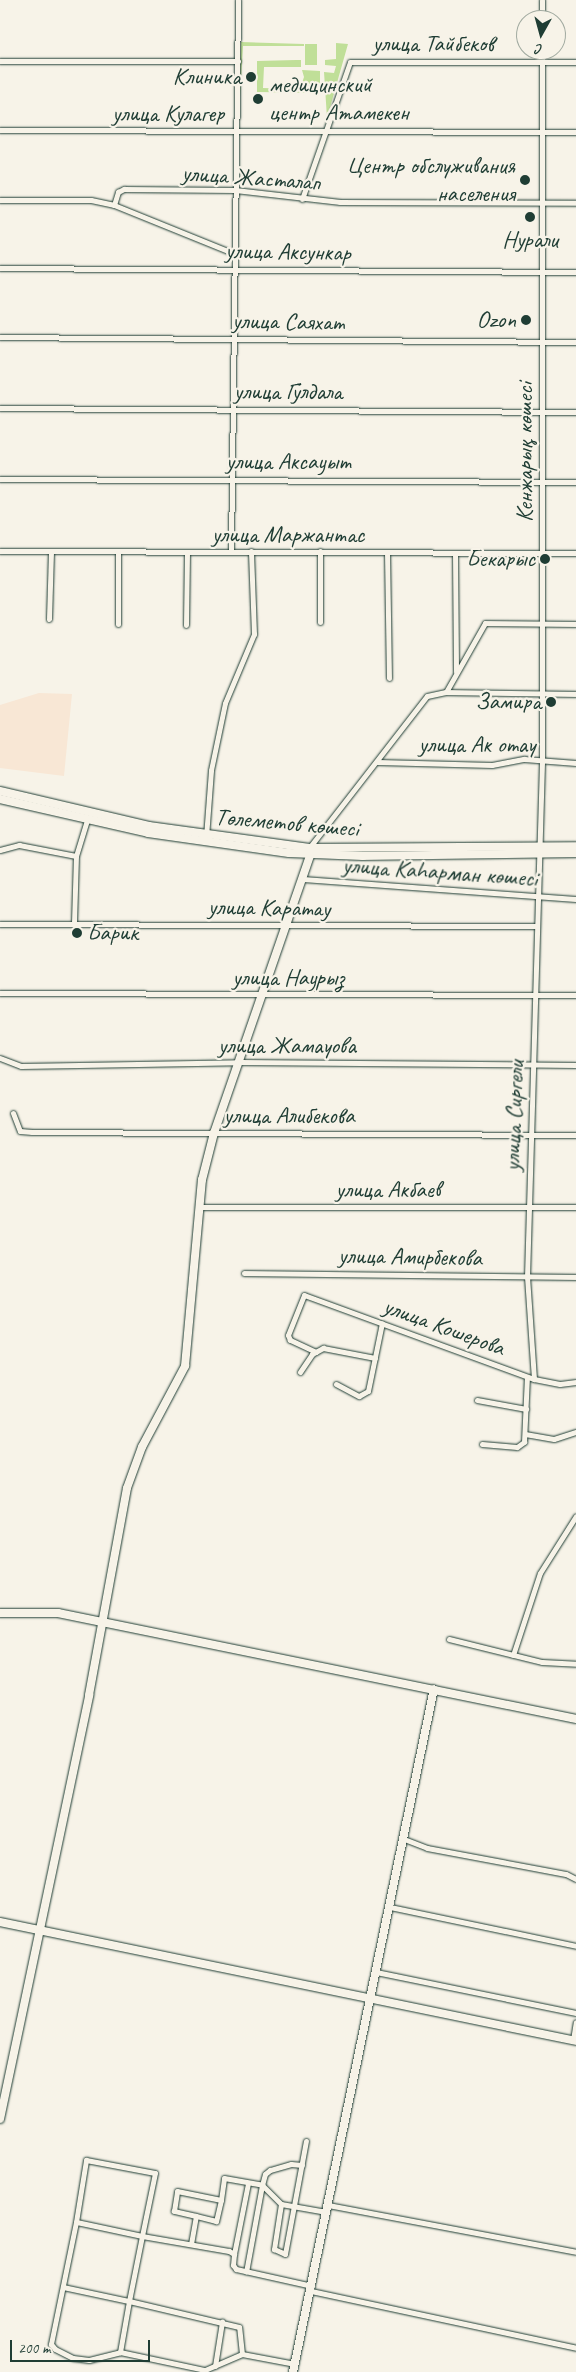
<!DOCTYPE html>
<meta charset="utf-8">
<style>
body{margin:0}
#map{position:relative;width:576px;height:2372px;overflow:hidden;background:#f7f3e8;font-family:Caveat,sans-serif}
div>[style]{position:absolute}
.built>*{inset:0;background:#f8e7d5}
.green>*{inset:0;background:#c0df98;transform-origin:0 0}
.roads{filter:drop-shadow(0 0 1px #1f3d34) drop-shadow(0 0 1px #1f3d34)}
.street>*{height:5px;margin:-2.5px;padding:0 2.5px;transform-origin:2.5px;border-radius:2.5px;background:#f7f3e8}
.secondary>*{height:8px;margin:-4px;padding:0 4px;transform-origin:4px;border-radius:4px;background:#f7f3e8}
.primary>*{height:8px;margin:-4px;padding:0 4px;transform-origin:4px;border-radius:4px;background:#f7f3e8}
.dots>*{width:14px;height:14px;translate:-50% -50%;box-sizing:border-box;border:2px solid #f7f3e8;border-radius:50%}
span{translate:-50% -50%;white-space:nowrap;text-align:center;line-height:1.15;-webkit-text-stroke:4.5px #f7f3e8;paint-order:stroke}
.street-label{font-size:24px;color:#1f3d34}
.poi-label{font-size:24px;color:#1f3d34}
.right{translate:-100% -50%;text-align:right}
.left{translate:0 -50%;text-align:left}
.north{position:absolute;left:516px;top:10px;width:50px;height:50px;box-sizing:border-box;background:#f7f3e8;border:1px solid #a1aaa0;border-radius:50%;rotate:187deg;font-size:14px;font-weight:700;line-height:20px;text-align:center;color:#1f3d34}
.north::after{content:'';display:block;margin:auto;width:18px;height:22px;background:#1f3d34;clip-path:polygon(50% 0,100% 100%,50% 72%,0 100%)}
.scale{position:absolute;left:10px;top:2340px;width:140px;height:22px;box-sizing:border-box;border:2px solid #1f3d34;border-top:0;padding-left:6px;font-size:15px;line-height:18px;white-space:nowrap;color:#1f3d34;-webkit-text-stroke:4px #f7f3e8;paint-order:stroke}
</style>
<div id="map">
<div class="built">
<i style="clip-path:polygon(39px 693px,72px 694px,64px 776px,0 768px,0 705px)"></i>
</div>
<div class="green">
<i style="clip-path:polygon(241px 42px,304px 44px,304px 46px,243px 46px,239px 114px)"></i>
<i style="clip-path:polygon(336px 43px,348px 44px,327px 118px,324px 72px,334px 73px,336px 66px,325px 65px,325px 60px,336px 59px)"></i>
<i style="left:305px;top:44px;width:12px;height:21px"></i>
<i style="clip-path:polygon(296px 60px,301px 60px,301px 67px,264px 67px,263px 88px,322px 90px,322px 93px,257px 92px,257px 61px)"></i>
<i style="clip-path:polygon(302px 70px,320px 71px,320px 87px,301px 86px,304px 77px)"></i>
</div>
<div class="roads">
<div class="street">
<i style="left:542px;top:20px;width:20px;rotate:-90deg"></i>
<i style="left:0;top:61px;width:238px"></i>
<i style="left:0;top:130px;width:576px;rotate:0.2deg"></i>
<i style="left:302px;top:199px;width:145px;rotate:-70.7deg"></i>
<i style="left:350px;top:62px;width:226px"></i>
<i style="left:0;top:200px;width:91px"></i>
<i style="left:91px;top:200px;width:24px;rotate:12deg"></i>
<i style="left:114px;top:205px;width:128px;rotate:22deg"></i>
<i style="left:114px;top:205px;width:14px;rotate:-73deg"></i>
<i style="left:118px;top:192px;width:7px;rotate:-27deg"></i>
<i style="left:124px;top:189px;width:111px;rotate:0.5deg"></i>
<i style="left:235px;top:190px;width:106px;rotate:6.5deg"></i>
<i style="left:340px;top:202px;width:236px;rotate:0.2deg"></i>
<i style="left:0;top:268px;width:576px;rotate:0.4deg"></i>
<i style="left:0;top:337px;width:576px;rotate:0.5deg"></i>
<i style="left:0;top:408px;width:576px;rotate:0.4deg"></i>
<i style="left:0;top:479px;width:576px;rotate:0.3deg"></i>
<i style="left:0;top:551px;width:576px;rotate:0.2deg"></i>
<i style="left:231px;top:552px;width:552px;rotate:-89.27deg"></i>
<i style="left:387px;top:552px;width:126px;rotate:89.1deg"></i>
<i style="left:455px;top:553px;width:119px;rotate:89.5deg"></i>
<i style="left:49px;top:619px;width:67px;rotate:-88.3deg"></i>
<i style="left:320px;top:622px;width:71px;rotate:-90deg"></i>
<i style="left:118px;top:624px;width:71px;rotate:-90deg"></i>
<i style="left:186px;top:625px;width:72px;rotate:-89.2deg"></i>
<i style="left:446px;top:692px;width:79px;rotate:-60.5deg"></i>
<i style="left:485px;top:623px;width:91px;rotate:0.6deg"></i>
<i style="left:378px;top:762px;width:114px;rotate:1.5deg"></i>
<i style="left:492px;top:765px;width:33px;rotate:-11deg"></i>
<i style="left:524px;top:759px;width:52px;rotate:4.4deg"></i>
<i style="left:206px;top:837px;width:67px;rotate:-85.7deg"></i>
<i style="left:211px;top:770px;width:68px;rotate:-78.2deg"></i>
<i style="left:225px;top:703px;width:75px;rotate:-67.2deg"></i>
<i style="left:254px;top:634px;width:83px;rotate:-92.1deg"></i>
<i style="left:309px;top:848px;width:192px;rotate:-52.2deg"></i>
<i style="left:427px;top:696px;width:19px;rotate:-12deg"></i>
<i style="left:446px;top:692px;width:130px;rotate:0.9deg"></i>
<i style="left:0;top:850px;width:20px;rotate:-15deg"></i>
<i style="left:19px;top:845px;width:58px;rotate:10.9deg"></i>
<i style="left:302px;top:879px;width:275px;rotate:4.2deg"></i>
<i style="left:74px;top:923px;width:67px;rotate:-88.3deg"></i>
<i style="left:76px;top:856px;width:39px;rotate:-73deg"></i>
<i style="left:0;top:924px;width:537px;rotate:0.21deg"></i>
<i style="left:0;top:993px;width:576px;rotate:0.2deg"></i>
<i style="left:0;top:1058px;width:22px;rotate:21deg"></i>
<i style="left:21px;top:1066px;width:219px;rotate:-1deg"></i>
<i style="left:240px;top:1062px;width:336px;rotate:0.5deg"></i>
<i style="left:13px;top:1113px;width:19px;rotate:69deg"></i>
<i style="left:20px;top:1131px;width:12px;rotate:5deg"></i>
<i style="left:32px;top:1132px;width:544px;rotate:0.32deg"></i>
<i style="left:201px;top:1207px;width:375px"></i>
<i style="left:244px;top:1273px;width:332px;rotate:0.7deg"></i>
<i style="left:316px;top:1352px;width:29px;rotate:-155deg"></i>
<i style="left:290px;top:1340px;width:5px;rotate:-112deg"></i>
<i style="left:288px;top:1335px;width:43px;rotate:-68.2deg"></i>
<i style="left:304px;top:1295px;width:245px;rotate:20.1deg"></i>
<i style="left:534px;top:1379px;width:26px;rotate:11deg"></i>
<i style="left:560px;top:1384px;width:16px;rotate:-7deg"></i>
<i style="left:300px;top:1372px;width:22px;rotate:-56deg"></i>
<i style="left:312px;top:1354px;width:13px;rotate:-29deg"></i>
<i style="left:323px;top:1348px;width:53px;rotate:10.9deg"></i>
<i style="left:534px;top:1379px;width:102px;rotate:-93.9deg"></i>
<i style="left:527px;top:1277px;width:515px;rotate:-88.33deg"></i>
<i style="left:542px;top:762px;width:712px;rotate:-90deg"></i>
<i style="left:336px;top:1384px;width:26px;rotate:28deg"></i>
<i style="left:359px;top:1396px;width:10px;rotate:-29deg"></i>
<i style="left:368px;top:1391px;width:69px;rotate:-78.4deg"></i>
<i style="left:477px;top:1400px;width:50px;rotate:10.4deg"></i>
<i style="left:525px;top:1434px;width:29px;rotate:10deg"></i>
<i style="left:554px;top:1439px;width:23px;rotate:-18deg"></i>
<i style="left:482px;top:1444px;width:35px;rotate:5deg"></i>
<i style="left:517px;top:1447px;width:9px;rotate:-36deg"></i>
<i style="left:524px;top:1442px;width:65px;rotate:-87.4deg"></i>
<i style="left:449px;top:1639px;width:96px;rotate:13.9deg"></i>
<i style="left:542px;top:1662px;width:34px;rotate:3deg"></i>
<i style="left:513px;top:1655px;width:86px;rotate:-71.8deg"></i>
<i style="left:540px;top:1573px;width:67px;rotate:-57.7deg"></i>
<i style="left:404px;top:1839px;width:25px;rotate:21deg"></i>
<i style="left:427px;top:1848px;width:141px;rotate:10.6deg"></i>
<i style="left:566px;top:1874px;width:11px;rotate:27deg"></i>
<i style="left:390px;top:1907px;width:190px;rotate:11.8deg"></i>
<i style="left:376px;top:1972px;width:204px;rotate:11.6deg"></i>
<i style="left:573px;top:2040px;width:18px;rotate:-81deg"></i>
<i style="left:302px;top:2165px;width:11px;rotate:-175deg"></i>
<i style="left:291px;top:2164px;width:22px;rotate:164deg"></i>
<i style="left:270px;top:2170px;width:6px;rotate:141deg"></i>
<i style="left:265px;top:2174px;width:11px;rotate:105deg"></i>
<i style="left:262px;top:2185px;width:27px;rotate:45deg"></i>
<i style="left:281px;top:2204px;width:46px;rotate:10.1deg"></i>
<i style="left:221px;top:2200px;width:22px;rotate:-82deg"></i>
<i style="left:224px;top:2178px;width:39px;rotate:10deg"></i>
<i style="left:262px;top:2185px;width:88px;rotate:100.4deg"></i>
<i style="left:281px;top:2204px;width:46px;rotate:98.8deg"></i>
<i style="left:274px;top:2249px;width:12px;rotate:24deg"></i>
<i style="left:285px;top:2254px;width:115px;rotate:-79.5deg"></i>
<i style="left:328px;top:2205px;width:252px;rotate:10.7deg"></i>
<i style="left:76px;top:2222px;width:125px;rotate:101.6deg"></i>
<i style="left:51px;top:2344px;width:6px;rotate:51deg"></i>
<i style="left:55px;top:2349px;width:20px;rotate:27deg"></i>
<i style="left:73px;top:2358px;width:16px;rotate:7deg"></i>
<i style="left:89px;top:2360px;width:32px;rotate:-14deg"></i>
<i style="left:120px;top:2352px;width:87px;rotate:12deg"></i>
<i style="left:205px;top:2370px;width:40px;rotate:-23.4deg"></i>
<i style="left:242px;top:2354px;width:54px;rotate:10.7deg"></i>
<i style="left:191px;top:2244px;width:28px;rotate:-80deg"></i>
<i style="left:196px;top:2216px;width:23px;rotate:-167deg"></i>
<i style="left:174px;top:2211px;width:20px;rotate:-81deg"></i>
<i style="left:177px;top:2191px;width:45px;rotate:11.6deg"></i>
<i style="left:221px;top:2200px;width:22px;rotate:103deg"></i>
<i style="left:216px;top:2221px;width:21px;rotate:-166deg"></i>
<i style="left:234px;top:2254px;width:72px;rotate:-78.8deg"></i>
<i style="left:63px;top:2287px;width:67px;rotate:12deg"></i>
<i style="left:129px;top:2301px;width:52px;rotate:100deg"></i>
<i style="left:311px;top:2291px;width:271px;rotate:12.1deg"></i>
<i style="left:242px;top:2354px;width:27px;rotate:-96deg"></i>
<i style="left:239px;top:2327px;width:113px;rotate:-166.7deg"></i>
<i style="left:129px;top:2301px;width:66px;rotate:-78.7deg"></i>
<i style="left:142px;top:2236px;width:67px;rotate:-168deg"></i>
<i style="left:76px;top:2222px;width:63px;rotate:-80.8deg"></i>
<i style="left:86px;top:2160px;width:70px;rotate:10.7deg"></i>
<i style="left:155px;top:2173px;width:64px;rotate:101.7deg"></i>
<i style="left:142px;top:2236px;width:88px;rotate:9.8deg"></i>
<i style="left:229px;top:2251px;width:6px;rotate:31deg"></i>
<i style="left:234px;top:2254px;width:11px;rotate:95deg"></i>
<i style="left:233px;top:2265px;width:5px;rotate:53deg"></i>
<i style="left:236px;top:2269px;width:78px;rotate:12.6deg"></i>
<i style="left:215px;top:2366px;width:45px;rotate:-81deg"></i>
</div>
<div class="secondary">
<i style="left:0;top:1613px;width:58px"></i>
<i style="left:58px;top:1613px;width:529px;rotate:11.56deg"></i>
<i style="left:0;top:1922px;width:588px;rotate:11.67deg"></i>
<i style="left:0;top:2119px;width:433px;rotate:-78.1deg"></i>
<i style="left:89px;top:1695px;width:210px;rotate:-79.6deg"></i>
<i style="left:127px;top:1488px;width:44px;rotate:-69.9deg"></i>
<i style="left:142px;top:1447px;width:92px;rotate:-62deg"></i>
<i style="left:185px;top:1366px;width:187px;rotate:-84.8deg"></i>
<i style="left:202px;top:1180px;width:49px;rotate:-75.7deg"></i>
<i style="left:214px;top:1133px;width:294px;rotate:-70.9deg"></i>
<i style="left:293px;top:2372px;width:697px;rotate:-78.34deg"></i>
</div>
<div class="primary">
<i style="left:0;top:791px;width:153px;rotate:13.2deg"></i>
<i style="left:149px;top:826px;width:162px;rotate:7.8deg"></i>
<i style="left:309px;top:848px;width:267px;rotate:-0.4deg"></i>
<i style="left:0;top:799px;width:152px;rotate:12.9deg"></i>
<i style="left:148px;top:833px;width:142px;rotate:8.1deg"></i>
<i style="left:289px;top:853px;width:74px;rotate:2.3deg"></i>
<i style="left:363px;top:856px;width:213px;rotate:-0.8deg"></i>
</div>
</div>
<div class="dots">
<i style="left:251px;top:77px;background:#1f3d34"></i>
<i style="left:258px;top:99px;background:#1f3d34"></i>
<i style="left:525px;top:180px;background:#1f3d34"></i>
<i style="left:530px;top:217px;background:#1f3d34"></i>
<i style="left:526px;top:320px;background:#1f3d34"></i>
<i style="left:545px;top:559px;background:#1f3d34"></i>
<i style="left:551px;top:702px;background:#1f3d34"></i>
<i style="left:77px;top:933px;background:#1f3d34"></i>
</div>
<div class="street-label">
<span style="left:433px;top:44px">улица Тайбеков</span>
<span style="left:168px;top:114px">улица Кулагер</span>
<span style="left:251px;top:178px;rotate:4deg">улица Жасталап</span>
<span style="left:288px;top:252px;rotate:1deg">улица Аксункар</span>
<span style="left:288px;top:322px;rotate:1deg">улица Саяхат</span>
<span style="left:288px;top:392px">улица Гулдала</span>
<span style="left:525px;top:452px;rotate:-90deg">Кенжарық көшесі</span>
<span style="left:288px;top:462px">улица Аксауыт</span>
<span style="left:288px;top:535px">улица Маржантас</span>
<span style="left:477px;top:745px">улица Ак отау</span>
<span style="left:287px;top:823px;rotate:5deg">Төлеметов көшесі</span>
<span style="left:440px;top:872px;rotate:4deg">улица Каһарман көшесі</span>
<span style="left:269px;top:908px;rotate:1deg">улица Каратау</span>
<span style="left:288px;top:978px">улица Наурыз</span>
<span style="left:287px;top:1046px">улица Жамауова</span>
<span style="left:289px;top:1116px">улица Алибекова</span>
<span style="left:514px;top:1116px;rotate:-88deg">улица Сиргели</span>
<span style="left:388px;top:1190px">улица Акбаев</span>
<span style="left:410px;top:1257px;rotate:1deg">улица Амирбекова</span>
<span style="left:444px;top:1327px;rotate:20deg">улица Кошерова</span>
</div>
<div class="poi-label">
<span class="right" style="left:241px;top:77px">Клиника</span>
<span class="left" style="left:269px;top:99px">медицинский<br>центр Атамекен</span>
<span class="right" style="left:515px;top:180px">Центр обслуживания<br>населения</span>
<span style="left:530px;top:240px">Нурали</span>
<span class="right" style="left:516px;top:320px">Ozon</span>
<span class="right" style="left:535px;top:559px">Бекарыс</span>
<span class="right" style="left:541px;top:702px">Замира</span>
<span class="left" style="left:87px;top:933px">Барик</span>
</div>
<div class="north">С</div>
<div class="scale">200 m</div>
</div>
